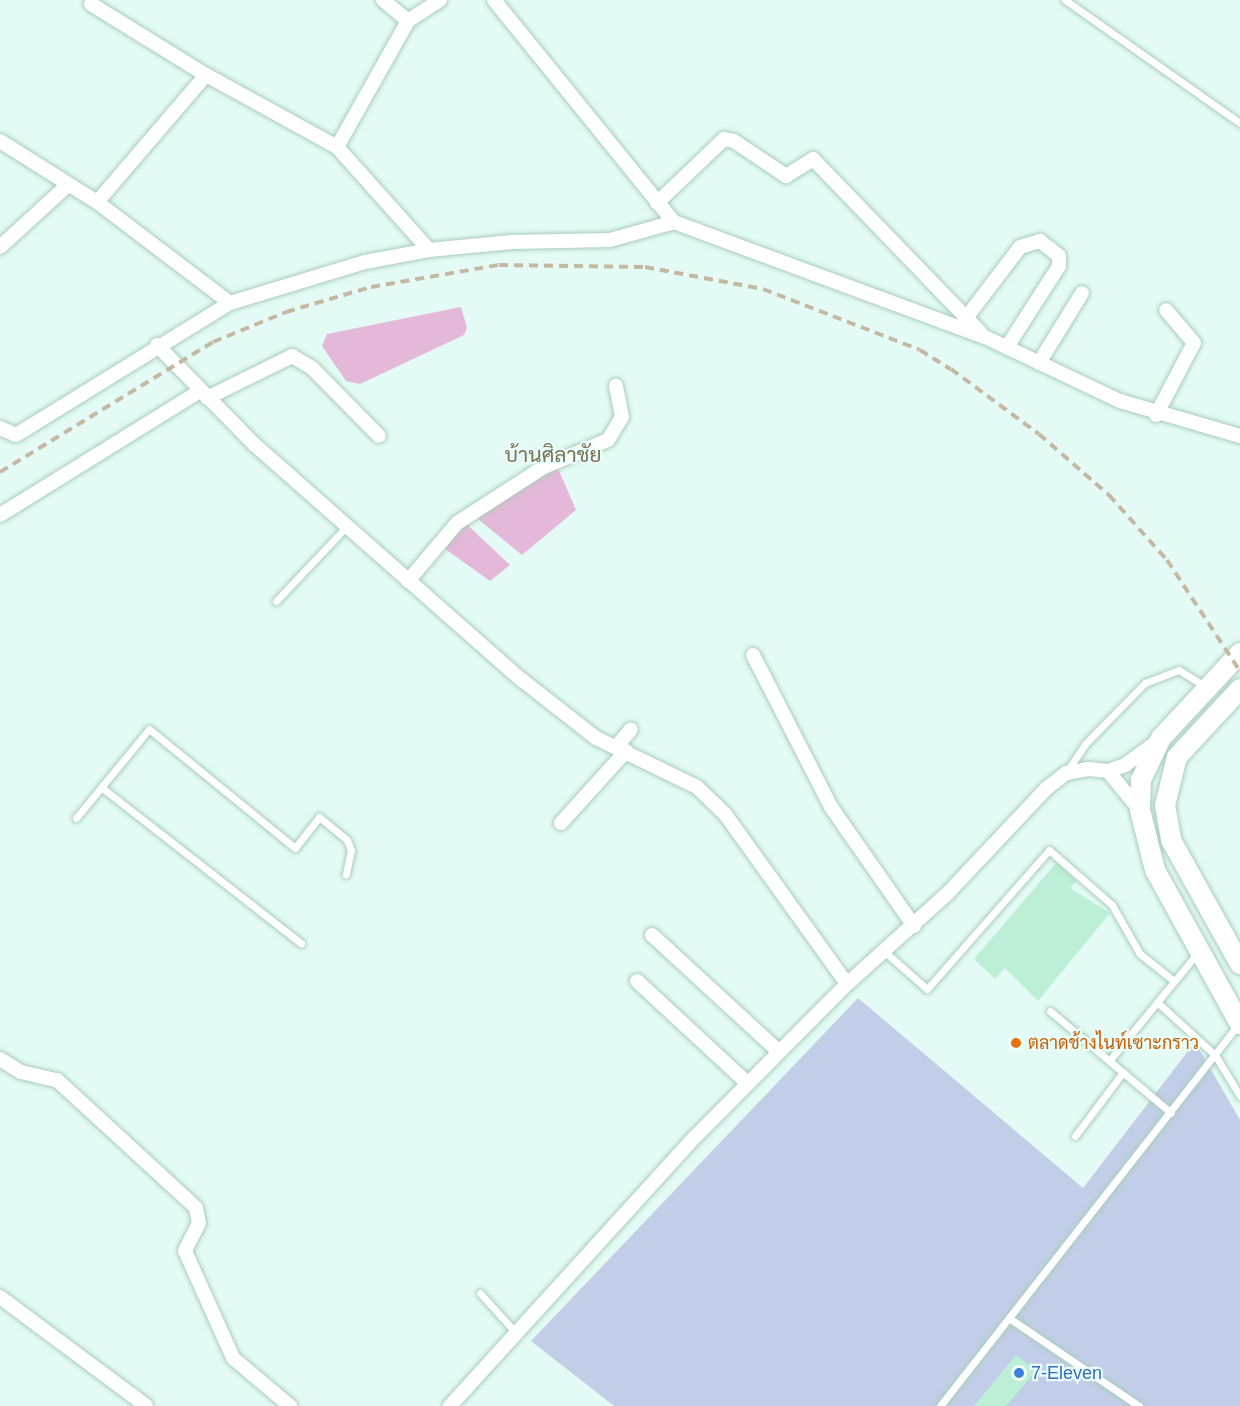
<!DOCTYPE html>
<meta charset="utf-8">
<style>
body{margin:0}
#map{position:relative;width:1240px;height:1406px;overflow:hidden;background:#e3fbf4;font-family:Helvetica,Sarabun,sans-serif}
div>[style]{position:absolute}
.green>*{inset:0;background:#c2cee8}
.water>*{inset:0;background:#e4b8d9}
.building>*{inset:0;background:#bcefd5}
.roads{filter:drop-shadow(0 0 2px #aaccbc) drop-shadow(0 0 2px #aaccbc)}
.lane>*{height:7px;margin:-3.5px;padding:0 3.5px;transform-origin:3.5px;border-radius:3.5px;background:#fff}
.street>*{height:14px;margin:-7px;padding:0 7px;transform-origin:7px;border-radius:7px;background:#fff}
.secondary>*{height:20px;margin:-10px;padding:0 10px;transform-origin:10px;border-radius:10px;background:#fff}
.rail>*{height:4px;margin-top:-2px;transform-origin:0;background:repeating-linear-gradient(90deg,#c4b8a2 0 9px,transparent 0 15px)}
.dots>*{width:16px;height:16px;translate:-50% -50%;box-sizing:border-box;border:3px solid #e9fef8;border-radius:50%}
span{translate:-50% -50%;white-space:nowrap;text-align:center;line-height:1.15;-webkit-text-stroke:4.5px #e9fef8;paint-order:stroke}
.food-label{font-size:18px;color:#c56008}
.left{translate:0 -50%;text-align:left}
.shop-label{font-size:18px;color:#366cbe}
.quarter-label{font-size:21px;color:#7b7255}
</style>
<div id="map">
<div class="green">
<i style="clip-path:polygon(858px 998px,1083px 1188px,1195px 1042px,1240px 1120px,1240px 1406px,614px 1406px,531px 1341px)"></i>
</div>
<div class="water">
<i style="clip-path:polygon(461px 307px,467px 328px,464px 335px,360px 384px,346px 381px,322px 346px,327px 334px)"></i>
<i style="clip-path:polygon(557px 466px,576px 510px,522px 555px,477px 518px,540px 468px)"></i>
<i style="clip-path:polygon(460px 518px,510px 565px,490px 581px,434px 541px)"></i>
</div>
<div class="building">
<i style="clip-path:polygon(1056px 863px,1077px 881px,1070px 888px,1110px 913px,1038px 1001px,1005px 968px,995px 979px,974px 959px)"></i>
<i style="clip-path:polygon(1016px 1355px,1036px 1371px,1006px 1406px,974px 1406px)"></i>
</div>
<div class="roads">
<div class="lane">
<i style="left:1065px;top:0;width:214px;rotate:35.1deg"></i>
<i style="left:276px;top:601px;width:102px;rotate:-46.6deg"></i>
<i style="left:1067px;top:771px;width:32px;rotate:-56deg"></i>
<i style="left:1085px;top:744px;width:86px;rotate:-45.5deg"></i>
<i style="left:1145px;top:683px;width:36px;rotate:-21deg"></i>
<i style="left:1179px;top:670px;width:32px;rotate:32deg"></i>
<i style="left:101px;top:787px;width:254px;rotate:38deg"></i>
<i style="left:76px;top:818px;width:115px;rotate:-50.6deg"></i>
<i style="left:149px;top:729px;width:188px;rotate:39.2deg"></i>
<i style="left:295px;top:848px;width:39px;rotate:-52deg"></i>
<i style="left:319px;top:817px;width:36px;rotate:39deg"></i>
<i style="left:347px;top:840px;width:11px;rotate:68deg"></i>
<i style="left:351px;top:850px;width:25px;rotate:102deg"></i>
<i style="left:885px;top:952px;width:56px;rotate:41.4deg"></i>
<i style="left:927px;top:989px;width:185px;rotate:-48.7deg"></i>
<i style="left:1049px;top:850px;width:84px;rotate:41.1deg"></i>
<i style="left:1112px;top:905px;width:56px;rotate:60.3deg"></i>
<i style="left:1140px;top:954px;width:43px;rotate:38.5deg"></i>
<i style="left:1157px;top:1002px;width:79px;rotate:42.4deg"></i>
<i style="left:1215px;top:1055px;width:48px;rotate:58.6deg"></i>
<i style="left:1050px;top:1011px;width:158px;rotate:40.1deg"></i>
<i style="left:1109px;top:1061px;width:142px;rotate:-50.7deg"></i>
<i style="left:1075px;top:1136px;width:80px;rotate:-53.1deg"></i>
<i style="left:480px;top:1293px;width:55px;rotate:47.9deg"></i>
<i style="left:1009px;top:1318px;width:157px;rotate:34.1deg"></i>
<i style="left:940px;top:1406px;width:484px;rotate:-52deg"></i>
</div>
<div class="street">
<i style="left:383px;top:0;width:33px;rotate:40deg"></i>
<i style="left:440px;top:0;width:38px;rotate:147deg"></i>
<i style="left:408px;top:21px;width:145px;rotate:119.4deg"></i>
<i style="left:337px;top:147px;width:149px;rotate:-151.2deg"></i>
<i style="left:206px;top:75px;width:167px;rotate:130.6deg"></i>
<i style="left:97px;top:202px;width:167px;rotate:37.2deg"></i>
<i style="left:230px;top:303px;width:141px;rotate:-16.9deg"></i>
<i style="left:365px;top:262px;width:65px;rotate:-10.6deg"></i>
<i style="left:429px;top:250px;width:83px;rotate:-5.5deg"></i>
<i style="left:512px;top:242px;width:98px;rotate:-1.2deg"></i>
<i style="left:610px;top:240px;width:66px;rotate:-15.7deg"></i>
<i style="left:494px;top:0;width:286px;rotate:51deg"></i>
<i style="left:674px;top:222px;width:329px;rotate:20.3deg"></i>
<i style="left:983px;top:336px;width:152px;rotate:25.4deg"></i>
<i style="left:1120px;top:401px;width:125px;rotate:16.3deg"></i>
<i style="left:91px;top:4px;width:135px;rotate:31.7deg"></i>
<i style="left:0;top:141px;width:115px;rotate:32.2deg"></i>
<i style="left:337px;top:147px;width:138px;rotate:48.2deg"></i>
<i style="left:657px;top:203px;width:93px;rotate:-43.7deg"></i>
<i style="left:724px;top:139px;width:10px;rotate:11deg"></i>
<i style="left:734px;top:141px;width:63px;rotate:33.9deg"></i>
<i style="left:786px;top:176px;width:32px;rotate:-32deg"></i>
<i style="left:813px;top:159px;width:240px;rotate:46deg"></i>
<i style="left:0;top:247px;width:93px;rotate:-42.4deg"></i>
<i style="left:966px;top:318px;width:89px;rotate:-52.7deg"></i>
<i style="left:1020px;top:247px;width:21px;rotate:-17deg"></i>
<i style="left:1040px;top:241px;width:24px;rotate:38deg"></i>
<i style="left:1059px;top:256px;width:10px;rotate:90deg"></i>
<i style="left:1059px;top:266px;width:96px;rotate:122.7deg"></i>
<i style="left:157px;top:345px;width:140px;rotate:45.6deg"></i>
<i style="left:255px;top:445px;width:356px;rotate:41.4deg"></i>
<i style="left:522px;top:680px;width:94px;rotate:38.1deg"></i>
<i style="left:596px;top:738px;width:112px;rotate:25.9deg"></i>
<i style="left:697px;top:787px;width:39px;rotate:44deg"></i>
<i style="left:725px;top:814px;width:209px;rotate:54.3deg"></i>
<i style="left:1039px;top:363px;width:82px;rotate:-58.4deg"></i>
<i style="left:207px;top:398px;width:95px;rotate:-26.3deg"></i>
<i style="left:292px;top:356px;width:23px;rotate:31deg"></i>
<i style="left:312px;top:368px;width:95px;rotate:45.4deg"></i>
<i style="left:1156px;top:415px;width:81px;rotate:-62.2deg"></i>
<i style="left:1194px;top:343px;width:43px;rotate:-130.3deg"></i>
<i style="left:0;top:428px;width:17px;rotate:24deg"></i>
<i style="left:16px;top:435px;width:251px;rotate:-31.7deg"></i>
<i style="left:0;top:515px;width:235px;rotate:-31.8deg"></i>
<i style="left:408px;top:581px;width:76px;rotate:-49.8deg"></i>
<i style="left:457px;top:523px;width:103px;rotate:-32.8deg"></i>
<i style="left:544px;top:467px;width:69px;rotate:-22.9deg"></i>
<i style="left:608px;top:440px;width:27px;rotate:-59deg"></i>
<i style="left:622px;top:417px;width:32px;rotate:-101deg"></i>
<i style="left:753px;top:655px;width:171px;rotate:62.8deg"></i>
<i style="left:831px;top:807px;width:145px;rotate:55.1deg"></i>
<i style="left:616px;top:747px;width:23px;rotate:-50deg"></i>
<i style="left:1108px;top:771px;width:49px;rotate:50.8deg"></i>
<i style="left:561px;top:823px;width:97px;rotate:-47.9deg"></i>
<i style="left:652px;top:935px;width:171px;rotate:42.6deg"></i>
<i style="left:637px;top:981px;width:150px;rotate:42.8deg"></i>
<i style="left:0;top:1059px;width:25px;rotate:32deg"></i>
<i style="left:21px;top:1072px;width:37px;rotate:13deg"></i>
<i style="left:57px;top:1080px;width:189px;rotate:42.6deg"></i>
<i style="left:196px;top:1208px;width:15px;rotate:79deg"></i>
<i style="left:199px;top:1223px;width:31px;rotate:117deg"></i>
<i style="left:185px;top:1251px;width:117px;rotate:65.8deg"></i>
<i style="left:233px;top:1358px;width:75px;rotate:40.1deg"></i>
<i style="left:0;top:1297px;width:182px;rotate:36.7deg"></i>
<i style="left:450px;top:1406px;width:365px;rotate:-47.7deg"></i>
<i style="left:696px;top:1136px;width:214px;rotate:-45.2deg"></i>
<i style="left:847px;top:984px;width:133px;rotate:-42deg"></i>
<i style="left:946px;top:895px;width:147px;rotate:-46.7deg"></i>
<i style="left:1047px;top:788px;width:24px;rotate:-38deg"></i>
<i style="left:1066px;top:773px;width:23px;rotate:-10deg"></i>
<i style="left:1089px;top:769px;width:19px;rotate:6deg"></i>
<i style="left:1108px;top:771px;width:18px;rotate:-19deg"></i>
<i style="left:1125px;top:765px;width:37px;rotate:-36deg"></i>
</div>
<div class="secondary">
<i style="left:1240px;top:653px;width:116px;rotate:132.9deg"></i>
<i style="left:1161px;top:738px;width:47px;rotate:115.5deg"></i>
<i style="left:1141px;top:780px;width:30px;rotate:92deg"></i>
<i style="left:1140px;top:810px;width:62px;rotate:76deg"></i>
<i style="left:1155px;top:870px;width:176px;rotate:61.1deg"></i>
<i style="left:1240px;top:689px;width:93px;rotate:132.8deg"></i>
<i style="left:1177px;top:757px;width:49px;rotate:104deg"></i>
<i style="left:1165px;top:805px;width:36px;rotate:80deg"></i>
<i style="left:1171px;top:840px;width:142px;rotate:60.9deg"></i>
</div>
</div>
<div class="rail">
<i style="left:0;top:472px;width:250px;rotate:-31.4deg"></i>
<i style="left:213px;top:342px;width:79px;rotate:-22.3deg"></i>
<i style="left:286px;top:312px;width:89px;rotate:-16.4deg"></i>
<i style="left:371px;top:287px;width:130px;rotate:-9.8deg"></i>
<i style="left:499px;top:265px;width:146px;rotate:0.8deg"></i>
<i style="left:645px;top:267px;width:120px;rotate:10.6deg"></i>
<i style="left:763px;top:289px;width:168px;rotate:21.2deg"></i>
<i style="left:920px;top:350px;width:36px;rotate:32deg"></i>
<i style="left:951px;top:369px;width:109px;rotate:36.5deg"></i>
<i style="left:1039px;top:434px;width:93px;rotate:41.1deg"></i>
<i style="left:1109px;top:495px;width:87px;rotate:48.3deg"></i>
<i style="left:1167px;top:560px;width:133px;rotate:56.7deg"></i>
</div>
<div class="dots">
<i style="left:1016px;top:1043px;background:#e8710a"></i>
<i style="left:1019px;top:1373px;background:#3f7fe0"></i>
</div>
<div class="food-label">
<span class="left" style="left:1028px;top:1043px">ตลาดช้างไนท์เซาะกราว</span>
</div>
<div class="shop-label">
<span class="left" style="left:1031px;top:1373px">7-Eleven</span>
</div>
<div class="quarter-label">
<span style="left:553px;top:455px">บ้านศิลาชัย</span>
</div>
</div>
